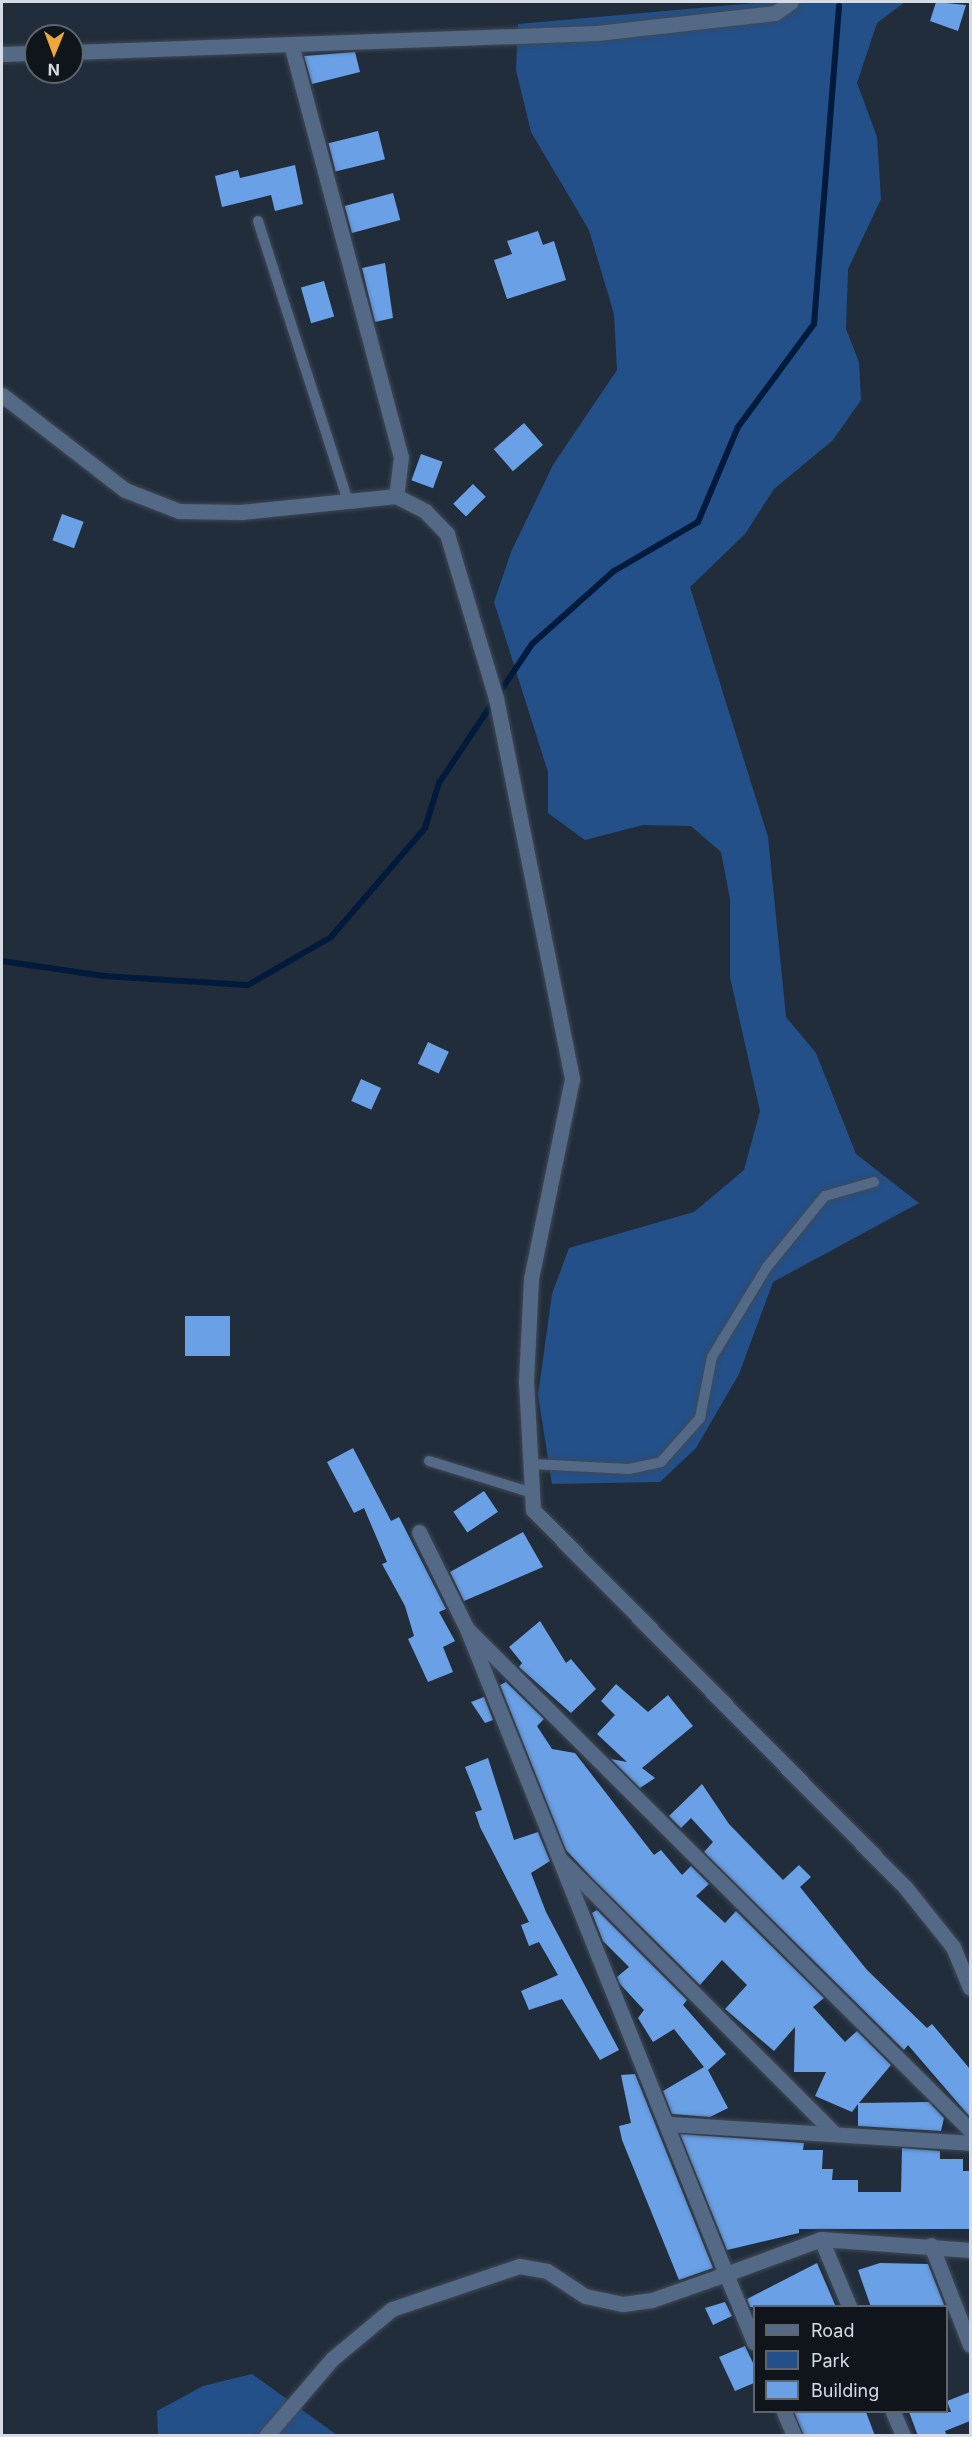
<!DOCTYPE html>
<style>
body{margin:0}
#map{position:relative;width:972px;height:2437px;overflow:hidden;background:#222d3b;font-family:Inter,sans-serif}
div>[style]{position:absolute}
.green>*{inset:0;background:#235089}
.stream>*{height:6px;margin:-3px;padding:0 3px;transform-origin:3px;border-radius:3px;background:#021b3c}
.building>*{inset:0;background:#6aa0e6;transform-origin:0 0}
.roads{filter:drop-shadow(0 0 2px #3f4956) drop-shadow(0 0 2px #3f4956)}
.service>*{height:10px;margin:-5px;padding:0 5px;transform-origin:5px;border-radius:5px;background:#536986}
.minor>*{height:15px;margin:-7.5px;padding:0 7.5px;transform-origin:7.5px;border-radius:7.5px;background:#536986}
.tertiary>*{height:15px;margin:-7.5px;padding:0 7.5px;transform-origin:7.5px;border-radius:7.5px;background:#536986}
span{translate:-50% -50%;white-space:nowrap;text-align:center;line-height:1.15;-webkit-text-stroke:6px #10151b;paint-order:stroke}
.frame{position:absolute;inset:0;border:3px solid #d5dce6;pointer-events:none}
.legend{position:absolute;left:753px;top:2305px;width:195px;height:108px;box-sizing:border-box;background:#10151b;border:2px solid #5f656c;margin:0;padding:8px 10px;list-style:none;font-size:18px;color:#d5dce6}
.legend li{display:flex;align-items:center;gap:12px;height:30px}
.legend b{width:30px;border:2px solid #5f656c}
.north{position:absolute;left:24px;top:24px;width:60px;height:60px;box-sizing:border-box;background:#10151b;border:2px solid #5f656c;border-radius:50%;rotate:181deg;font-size:16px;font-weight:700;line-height:24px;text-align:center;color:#d5dce6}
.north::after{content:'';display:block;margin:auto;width:21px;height:27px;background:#eca93a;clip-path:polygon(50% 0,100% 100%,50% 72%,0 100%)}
</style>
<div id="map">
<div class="green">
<i style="clip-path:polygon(767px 2px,905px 2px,877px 23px,857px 83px,877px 137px,881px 199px,848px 269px,846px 329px,859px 362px,861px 400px,833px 440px,774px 489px,745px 534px,690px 587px,768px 837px,786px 1017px,816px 1053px,856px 1154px,919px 1203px,773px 1282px,739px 1374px,696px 1448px,660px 1482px,552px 1484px,538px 1395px,552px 1294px,569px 1248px,694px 1212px,744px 1170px,760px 1111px,730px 977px,730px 899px,721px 852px,691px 826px,643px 825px,585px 840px,548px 813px,548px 772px,494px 602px,511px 552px,553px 465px,617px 370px,614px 314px,589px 230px,531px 132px,516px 70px,518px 24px)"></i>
<i style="clip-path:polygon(252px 2374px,337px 2435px,158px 2435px,157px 2411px,203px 2386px)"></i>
</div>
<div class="stream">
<i style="left:2px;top:961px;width:103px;rotate:8.4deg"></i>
<i style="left:104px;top:976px;width:144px;rotate:3.6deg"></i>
<i style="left:248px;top:985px;width:96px;rotate:-30deg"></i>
<i style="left:331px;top:937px;width:144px;rotate:-49.2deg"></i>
<i style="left:425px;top:828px;width:47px;rotate:-72.7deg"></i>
<i style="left:439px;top:783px;width:167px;rotate:-56.2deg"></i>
<i style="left:532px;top:644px;width:110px;rotate:-41.7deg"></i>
<i style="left:614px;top:571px;width:97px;rotate:-30.3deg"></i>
<i style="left:698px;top:522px;width:103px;rotate:-67.2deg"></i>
<i style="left:738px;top:427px;width:128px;rotate:-53.6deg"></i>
<i style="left:814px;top:324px;width:319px;rotate:-85.5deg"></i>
</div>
<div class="building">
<i style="clip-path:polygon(936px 2px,966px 5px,958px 31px,930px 21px)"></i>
<i style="clip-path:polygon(355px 52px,360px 72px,312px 84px,304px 56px)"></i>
<i style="left:378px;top:131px;width:29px;height:51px;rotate:76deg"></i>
<i style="clip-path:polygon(295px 165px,303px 204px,275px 211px,271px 195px,222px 207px,215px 176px,238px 170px,240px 178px)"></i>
<i style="left:393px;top:193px;width:28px;height:50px;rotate:75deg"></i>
<i style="clip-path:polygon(538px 231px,543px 245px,554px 241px,566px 280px,507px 299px,494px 260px,512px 254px,507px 241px)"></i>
<i style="clip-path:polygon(385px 263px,393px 318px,375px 322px,362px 268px)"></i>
<i style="left:324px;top:281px;width:37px;height:24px;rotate:74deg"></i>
<i style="left:524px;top:423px;width:29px;height:40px;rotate:49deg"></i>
<i style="left:421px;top:454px;width:23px;height:28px;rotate:20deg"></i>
<i style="left:473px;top:484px;width:18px;height:28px;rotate:45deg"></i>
<i style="left:62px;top:514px;width:23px;height:28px;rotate:20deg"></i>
<i style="left:428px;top:1042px;width:23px;height:24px;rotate:25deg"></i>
<i style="left:361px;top:1079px;width:22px;height:24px;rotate:24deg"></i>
<i style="left:185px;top:1316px;width:45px;height:40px"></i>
<i style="clip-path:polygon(353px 1448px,391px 1521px,399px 1517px,446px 1609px,439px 1612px,455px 1641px,443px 1647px,453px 1672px,428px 1682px,408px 1639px,414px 1636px,405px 1606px,382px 1564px,387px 1562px,364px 1508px,354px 1513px,327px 1462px)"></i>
<i style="left:484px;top:1491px;width:25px;height:37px;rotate:56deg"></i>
<i style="clip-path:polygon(523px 1532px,543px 1567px,464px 1601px,450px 1572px)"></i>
<i style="clip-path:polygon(540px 1621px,566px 1663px,571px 1659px,596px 1689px,571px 1713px,519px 1667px,522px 1663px,509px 1647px)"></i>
<i style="clip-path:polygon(506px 1682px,544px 1719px,537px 1726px,552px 1749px,575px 1753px,654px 1855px,661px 1850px,682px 1875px,691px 1866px,709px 1884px,696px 1896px,725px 1923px,736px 1911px,824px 1998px,813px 2007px,845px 2042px,857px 2031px,891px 2065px,859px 2103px,929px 2102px,944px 2118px,941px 2131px,858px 2126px,858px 2104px,852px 2112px,815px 2096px,826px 2072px,794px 2072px,795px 2027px,774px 2051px,725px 2009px,747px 1985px,722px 1960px,700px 1985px,592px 1878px,566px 1850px,500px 1685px)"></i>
<i style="clip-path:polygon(616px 1684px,648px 1712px,668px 1695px,693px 1726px,642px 1768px,655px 1778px,640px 1788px,611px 1759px,627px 1762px,597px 1734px,615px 1715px,601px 1701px)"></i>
<i style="clip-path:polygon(484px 1697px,493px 1720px,485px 1723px,471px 1702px)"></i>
<i style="clip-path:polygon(488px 1758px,514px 1840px,538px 1832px,550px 1861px,531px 1873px,546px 1912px,619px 2050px,600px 2060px,562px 1999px,529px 2010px,521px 1991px,558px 1975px,539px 1942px,529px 1946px,521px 1925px,529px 1922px,480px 1827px,475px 1812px,482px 1810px,465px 1767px)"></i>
<i style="clip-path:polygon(702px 1784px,729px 1824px,783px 1880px,799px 1865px,811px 1877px,800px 1887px,867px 1970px,927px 2028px,932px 2024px,970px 2069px,970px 2117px,908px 2045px,904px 2050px,704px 1852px,713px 1842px,691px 1818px,681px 1828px,669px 1816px)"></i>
<i style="clip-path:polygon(597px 1910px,687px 2000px,683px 2005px,726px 2054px,708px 2070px,728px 2108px,710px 2117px,672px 2114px,663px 2091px,704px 2067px,674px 2029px,653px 2042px,638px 2018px,644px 2010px,620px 1984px,617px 1977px,629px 1967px,603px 1941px,592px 1913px)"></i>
<i style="clip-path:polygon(635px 2074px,713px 2268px,679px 2280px,622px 2140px,619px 2126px,631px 2123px,621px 2075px)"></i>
<i style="clip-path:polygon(680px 2134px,804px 2143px,803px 2150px,823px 2150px,822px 2169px,833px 2169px,832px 2180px,858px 2180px,858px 2192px,901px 2192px,902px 2148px,940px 2151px,940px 2159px,963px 2159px,963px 2171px,970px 2171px,970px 2229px,799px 2229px,799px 2233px,727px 2250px)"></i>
<i style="clip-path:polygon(817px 2263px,836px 2307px,750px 2307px,747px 2299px)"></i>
<i style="clip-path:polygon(880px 2263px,928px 2264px,945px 2307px,871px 2307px,858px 2270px)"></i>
<i style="clip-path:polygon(725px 2302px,732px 2316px,713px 2325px,705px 2308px)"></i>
<i style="clip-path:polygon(745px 2346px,754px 2365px,754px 2383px,735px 2391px,719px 2357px)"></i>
<i style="clip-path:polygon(970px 2392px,970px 2421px,945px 2431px,947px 2436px,918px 2436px,909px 2412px,951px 2412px,947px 2401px)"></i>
<i style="clip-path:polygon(794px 2412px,866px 2412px,875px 2436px,804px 2436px)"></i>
</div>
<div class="roads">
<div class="service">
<i style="left:258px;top:221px;width:291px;rotate:72.2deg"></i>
<i style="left:429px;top:1461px;width:105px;rotate:17.2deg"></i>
<i style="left:532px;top:1464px;width:97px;rotate:3deg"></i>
<i style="left:629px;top:1469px;width:33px;rotate:-12deg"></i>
<i style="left:661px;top:1462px;width:59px;rotate:-48.4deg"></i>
<i style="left:700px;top:1418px;width:62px;rotate:-78.9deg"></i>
<i style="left:712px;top:1357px;width:105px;rotate:-58.6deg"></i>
<i style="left:767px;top:1267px;width:92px;rotate:-50.8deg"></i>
<i style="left:825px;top:1196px;width:51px;rotate:-15.9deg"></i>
</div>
<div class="minor">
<i style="left:291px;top:44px;width:427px;rotate:75.1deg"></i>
<i style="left:401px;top:457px;width:39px;rotate:97deg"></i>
<i style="left:72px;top:52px;width:525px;rotate:-2.07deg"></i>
<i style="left:597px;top:33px;width:179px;rotate:-6.4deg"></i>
<i style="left:775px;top:13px;width:19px;rotate:-35deg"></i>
<i style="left:2px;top:54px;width:34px;rotate:-2deg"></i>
<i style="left:419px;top:1532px;width:108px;rotate:63.7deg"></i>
<i style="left:562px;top:1861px;width:386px;rotate:45deg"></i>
<i style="left:670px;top:2124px;width:301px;rotate:3.6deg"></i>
<i style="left:970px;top:2130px;width:710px;rotate:-135.11deg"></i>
<i style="left:467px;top:1629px;width:695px;rotate:68.12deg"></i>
<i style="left:726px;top:2274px;width:101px;rotate:-20.2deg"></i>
<i style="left:821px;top:2239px;width:149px;rotate:4.2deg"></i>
<i style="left:821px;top:2239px;width:73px;rotate:67.3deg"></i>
<i style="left:931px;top:2245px;width:107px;rotate:68.7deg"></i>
<i style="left:784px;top:2412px;width:26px;rotate:67deg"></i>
<i style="left:893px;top:2412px;width:26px;rotate:67deg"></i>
<i style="left:266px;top:2436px;width:101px;rotate:-49.4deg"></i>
<i style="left:332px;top:2359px;width:78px;rotate:-39.8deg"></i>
<i style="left:392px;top:2309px;width:134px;rotate:-18.7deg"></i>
<i style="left:519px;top:2266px;width:28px;rotate:10deg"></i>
<i style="left:547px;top:2271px;width:45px;rotate:33.3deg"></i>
<i style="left:585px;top:2296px;width:39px;rotate:12deg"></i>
<i style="left:623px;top:2304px;width:29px;rotate:-8deg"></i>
<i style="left:652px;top:2300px;width:78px;rotate:-19.4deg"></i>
<i style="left:726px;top:2274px;width:74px;rotate:67.6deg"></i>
</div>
<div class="tertiary">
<i style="left:2px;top:395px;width:155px;rotate:37.7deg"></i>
<i style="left:125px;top:490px;width:58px;rotate:21.3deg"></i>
<i style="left:179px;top:511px;width:62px;rotate:0.9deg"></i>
<i style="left:241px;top:512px;width:156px;rotate:-5.9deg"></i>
<i style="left:396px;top:496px;width:33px;rotate:27deg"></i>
<i style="left:425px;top:511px;width:32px;rotate:46deg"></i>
<i style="left:447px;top:534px;width:171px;rotate:73.4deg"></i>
<i style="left:496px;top:698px;width:389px;rotate:78.7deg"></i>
<i style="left:572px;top:1079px;width:204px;rotate:101.6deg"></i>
<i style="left:531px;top:1279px;width:102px;rotate:92.8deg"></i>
<i style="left:526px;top:1381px;width:129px;rotate:86.9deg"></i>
<i style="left:533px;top:1510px;width:530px;rotate:45.38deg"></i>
<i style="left:905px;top:1887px;width:77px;rotate:51.3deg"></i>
<i style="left:953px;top:1947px;width:44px;rotate:67.5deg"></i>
</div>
</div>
<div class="frame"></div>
<ul class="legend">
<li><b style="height:8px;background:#536986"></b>Road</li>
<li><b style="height:16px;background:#235089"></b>Park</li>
<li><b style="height:16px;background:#6aa0e6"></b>Building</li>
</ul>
<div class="north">N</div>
</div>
